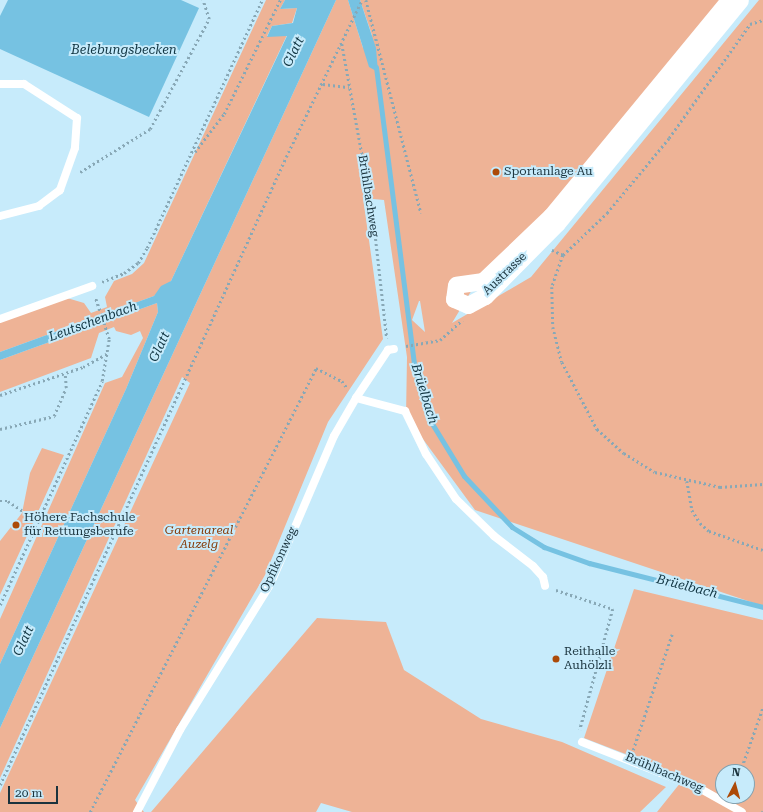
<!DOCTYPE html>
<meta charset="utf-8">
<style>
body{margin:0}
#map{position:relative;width:763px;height:812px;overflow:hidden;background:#c7ebfb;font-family:"Roboto Serif",serif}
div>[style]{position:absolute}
.green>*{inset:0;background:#eeb396}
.water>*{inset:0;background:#76c2e2}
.stream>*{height:5px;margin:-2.5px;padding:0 2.5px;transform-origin:2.5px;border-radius:2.5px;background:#76c2e2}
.path>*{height:2.5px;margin-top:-1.25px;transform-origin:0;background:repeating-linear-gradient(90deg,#88a8b6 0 2px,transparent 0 5px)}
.lane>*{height:8px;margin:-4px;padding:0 4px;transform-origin:4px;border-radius:4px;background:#fff}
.street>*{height:17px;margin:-8.5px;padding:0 8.5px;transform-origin:8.5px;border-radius:8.5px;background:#fff}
.dots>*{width:11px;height:11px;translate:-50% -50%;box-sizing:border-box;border:2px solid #c7ebfb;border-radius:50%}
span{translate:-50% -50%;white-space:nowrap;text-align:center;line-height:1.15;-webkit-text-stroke:4px #c7ebfb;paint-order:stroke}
.poi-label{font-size:12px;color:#1a333d}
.left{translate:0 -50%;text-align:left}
.street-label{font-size:12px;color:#1a333d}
.park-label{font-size:12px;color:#863a08;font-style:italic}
.water-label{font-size:13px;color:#113542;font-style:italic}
.north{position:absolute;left:715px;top:764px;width:40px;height:40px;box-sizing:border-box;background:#c7ebfb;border:1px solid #82a1af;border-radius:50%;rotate:6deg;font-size:11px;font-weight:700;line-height:16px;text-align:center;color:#1a333d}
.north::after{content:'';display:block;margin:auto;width:14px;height:18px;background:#ac4a08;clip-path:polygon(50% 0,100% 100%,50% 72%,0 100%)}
.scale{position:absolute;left:8px;top:786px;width:50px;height:18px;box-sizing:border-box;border:2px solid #1a333d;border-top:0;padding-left:5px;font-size:12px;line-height:14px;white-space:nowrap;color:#1a333d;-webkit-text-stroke:3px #c7ebfb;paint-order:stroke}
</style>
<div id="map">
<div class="green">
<i style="clip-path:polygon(266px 0,285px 0,280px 9px,297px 8px,292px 23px,272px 26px,267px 36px,287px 35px,171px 281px,154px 296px,0 352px,0 322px,67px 298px,84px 303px,91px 313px,107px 307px,105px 297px,114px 281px,132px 274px,144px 263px)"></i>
<i style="clip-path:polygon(evenodd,336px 0,348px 0,363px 48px,372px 35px,360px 0,723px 0,569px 190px,482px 273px,452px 323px,531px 277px,759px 0,763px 0,763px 606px,475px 510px,406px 416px,407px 357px,384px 200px,363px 198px,383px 339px,328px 422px,265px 575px,135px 800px,144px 812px,0 812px,0 793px,190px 383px,182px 377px,0 778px,0 728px,336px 0,419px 301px,420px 301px,425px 332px,412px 320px,419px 301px)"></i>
<i style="clip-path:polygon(157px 303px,158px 312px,126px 389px,0 664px,0 619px,105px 383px,122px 377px,143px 338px,140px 331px,131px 335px,116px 331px,114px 327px,99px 333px,91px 358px,0 392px,0 360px)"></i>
<i style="clip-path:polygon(42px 448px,64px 455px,0 595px,0 541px,22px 513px,30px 473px)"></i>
<i style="clip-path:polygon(evenodd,634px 589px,763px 620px,763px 812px,657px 812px,685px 777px,584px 738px,634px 589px,723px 772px,747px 772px,747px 796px,723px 796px,723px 772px)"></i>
<i style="clip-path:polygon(317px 618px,386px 622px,404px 670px,481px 719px,562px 742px,666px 787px,640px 812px,352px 812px,321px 803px,316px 812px,151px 812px)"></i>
</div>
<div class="water">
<i style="clip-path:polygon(8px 0,181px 0,199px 8px,149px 117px,0 49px,0 16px)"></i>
<i style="clip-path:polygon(285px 0,336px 0,0 728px,0 664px,126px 389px,158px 312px,157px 303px,0 360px,0 352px,154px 296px,161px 286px,171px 281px,287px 36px,267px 37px,272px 26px,293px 23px,297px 8px,280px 9px)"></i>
<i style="clip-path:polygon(348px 0,360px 0,376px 48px,378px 72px,369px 67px)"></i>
</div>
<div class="stream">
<i style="left:376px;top:67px;width:300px;rotate:82.7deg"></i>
<i style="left:414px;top:365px;width:54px;rotate:74.9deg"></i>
<i style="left:428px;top:417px;width:69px;rotate:58.6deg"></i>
<i style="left:464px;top:476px;width:70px;rotate:46.7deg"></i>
<i style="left:512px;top:527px;width:38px;rotate:32deg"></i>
<i style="left:544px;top:547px;width:48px;rotate:19.6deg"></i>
<i style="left:589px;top:563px;width:179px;rotate:14.2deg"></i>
</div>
<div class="path">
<i style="left:366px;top:0;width:220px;rotate:75.5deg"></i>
<i style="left:342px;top:44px;width:173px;rotate:79.7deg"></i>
<i style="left:373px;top:214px;width:125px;rotate:83.6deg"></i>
<i style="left:323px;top:84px;width:26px;rotate:7deg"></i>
<i style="left:195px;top:152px;width:48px;rotate:-52.7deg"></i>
<i style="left:224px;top:114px;width:127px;rotate:-63.8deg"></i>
<i style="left:80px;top:172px;width:82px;rotate:-31.6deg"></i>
<i style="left:150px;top:129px;width:125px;rotate:-61.8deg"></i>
<i style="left:209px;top:19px;width:20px;rotate:-108deg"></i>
<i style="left:552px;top:250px;width:12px;rotate:24deg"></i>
<i style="left:563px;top:255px;width:34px;rotate:109deg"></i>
<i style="left:552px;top:287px;width:40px;rotate:88.6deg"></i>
<i style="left:553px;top:327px;width:36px;rotate:76deg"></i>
<i style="left:562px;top:362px;width:76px;rotate:62.4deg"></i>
<i style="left:597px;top:429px;width:36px;rotate:42deg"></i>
<i style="left:624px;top:453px;width:36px;rotate:32deg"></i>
<i style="left:655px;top:472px;width:67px;rotate:13deg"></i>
<i style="left:720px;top:487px;width:43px;rotate:-4deg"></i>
<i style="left:563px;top:255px;width:61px;rotate:-43.7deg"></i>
<i style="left:607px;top:213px;width:97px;rotate:-50.4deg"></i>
<i style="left:669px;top:138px;width:140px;rotate:-54.6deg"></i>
<i style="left:750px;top:24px;width:14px;rotate:-17deg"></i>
<i style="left:102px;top:282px;width:24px;rotate:-22deg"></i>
<i style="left:124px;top:273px;width:17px;rotate:-36deg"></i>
<i style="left:138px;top:263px;width:17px;rotate:-59deg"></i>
<i style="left:147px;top:248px;width:273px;rotate:-65.1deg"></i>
<i style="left:406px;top:346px;width:35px;rotate:-10deg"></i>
<i style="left:440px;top:340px;width:30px;rotate:-42deg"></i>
<i style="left:0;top:395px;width:88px;rotate:-18.6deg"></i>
<i style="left:83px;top:367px;width:29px;rotate:-29deg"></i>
<i style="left:0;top:429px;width:56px;rotate:-13.5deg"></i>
<i style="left:54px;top:416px;width:30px;rotate:-67deg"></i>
<i style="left:66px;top:388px;width:15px;rotate:-94deg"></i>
<i style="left:687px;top:481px;width:29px;rotate:80deg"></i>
<i style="left:692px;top:510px;width:15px;rotate:58deg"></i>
<i style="left:700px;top:523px;width:12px;rotate:42deg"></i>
<i style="left:709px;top:531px;width:57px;rotate:19.4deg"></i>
<i style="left:0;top:501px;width:8px"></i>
<i style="left:8px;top:501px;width:37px;rotate:34deg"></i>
<i style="left:556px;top:590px;width:60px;rotate:18.4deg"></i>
<i style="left:613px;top:609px;width:125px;rotate:105.3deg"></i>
<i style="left:0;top:605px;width:246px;rotate:-65.5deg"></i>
<i style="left:102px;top:381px;width:43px;rotate:-80.5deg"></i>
<i style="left:109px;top:339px;width:44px;rotate:-108.4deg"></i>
<i style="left:633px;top:750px;width:122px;rotate:-71.4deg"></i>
<i style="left:740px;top:772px;width:69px;rotate:-70.5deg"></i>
<i style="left:0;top:785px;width:690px;rotate:-65.51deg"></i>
<i style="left:286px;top:157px;width:174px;rotate:-64.2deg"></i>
<i style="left:90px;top:812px;width:498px;rotate:-63deg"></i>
<i style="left:316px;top:368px;width:29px;rotate:27deg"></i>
<i style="left:342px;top:381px;width:10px;rotate:53deg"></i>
<i style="left:762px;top:812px;width:1px;rotate:-45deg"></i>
</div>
<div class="lane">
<i style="left:0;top:84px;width:24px"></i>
<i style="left:24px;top:84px;width:63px;rotate:32.7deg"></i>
<i style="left:77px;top:118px;width:30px;rotate:94deg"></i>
<i style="left:75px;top:148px;width:45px;rotate:109.7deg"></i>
<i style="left:60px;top:190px;width:26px;rotate:143deg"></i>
<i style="left:39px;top:206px;width:40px;rotate:165.6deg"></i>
<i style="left:0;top:319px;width:98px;rotate:-19.7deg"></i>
<i style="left:356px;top:398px;width:51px;rotate:14.9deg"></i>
<i style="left:405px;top:411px;width:48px;rotate:64deg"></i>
<i style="left:426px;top:454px;width:54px;rotate:56.3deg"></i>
<i style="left:456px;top:499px;width:53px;rotate:44.2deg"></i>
<i style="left:494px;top:536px;width:49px;rotate:37.6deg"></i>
<i style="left:533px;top:566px;width:15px;rotate:48deg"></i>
<i style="left:543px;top:577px;width:9px;rotate:77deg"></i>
<i style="left:582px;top:742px;width:126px;rotate:21.5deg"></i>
<i style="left:699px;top:788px;width:49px;rotate:29.2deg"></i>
<i style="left:137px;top:812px;width:93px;rotate:-62.3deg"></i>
<i style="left:180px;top:730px;width:173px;rotate:-58.2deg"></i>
<i style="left:271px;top:583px;width:160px;rotate:-66.8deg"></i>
<i style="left:334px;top:436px;width:44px;rotate:-59.9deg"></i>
<i style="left:356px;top:398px;width:58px;rotate:-56.3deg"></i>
<i style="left:388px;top:350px;width:6px;rotate:-9deg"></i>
</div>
<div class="street">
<i style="left:729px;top:0;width:280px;rotate:129.5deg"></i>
<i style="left:551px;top:216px;width:94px;rotate:136.3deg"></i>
<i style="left:483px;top:281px;width:27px;rotate:172deg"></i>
<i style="left:456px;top:285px;width:14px;rotate:98deg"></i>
<i style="left:454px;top:299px;width:15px;rotate:23deg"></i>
<i style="left:468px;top:305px;width:19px;rotate:-28deg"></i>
<i style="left:485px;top:296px;width:103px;rotate:-45.4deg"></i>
<i style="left:557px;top:223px;width:288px;rotate:-50.6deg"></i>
</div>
<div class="dots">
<i style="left:496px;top:172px;background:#ac4a08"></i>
<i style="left:16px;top:525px;background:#ac4a08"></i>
<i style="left:556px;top:659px;background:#ac4a08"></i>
</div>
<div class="poi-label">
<span class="left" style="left:504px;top:172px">Sportanlage Au</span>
<span class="left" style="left:24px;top:525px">Höhere Fachschule<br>für Rettungsberufe</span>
<span class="left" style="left:564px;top:659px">Reithalle<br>Auhölzli</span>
</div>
<div class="street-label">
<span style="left:368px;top:196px;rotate:81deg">Brühlbachweg</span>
<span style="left:505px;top:274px;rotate:-44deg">Austrasse</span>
<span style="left:279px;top:560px;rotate:-65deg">Opfikonweg</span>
<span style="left:664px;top:773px;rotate:23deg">Brühlbachweg</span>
</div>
<div class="park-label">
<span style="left:199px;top:538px">Gartenareal<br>Auzelg</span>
</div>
<div class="water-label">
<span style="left:124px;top:50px">Belebungsbecken</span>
<span style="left:294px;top:52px;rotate:-64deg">Glatt</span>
<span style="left:93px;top:322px;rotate:-20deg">Leutschenbach</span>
<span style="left:160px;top:347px;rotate:-65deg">Glatt</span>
<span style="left:424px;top:394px;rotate:73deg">Brüelbach</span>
<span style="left:687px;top:587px;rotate:14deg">Brüelbach</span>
<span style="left:24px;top:641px;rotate:-65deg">Glatt</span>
</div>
<div class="north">N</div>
<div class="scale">20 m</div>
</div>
